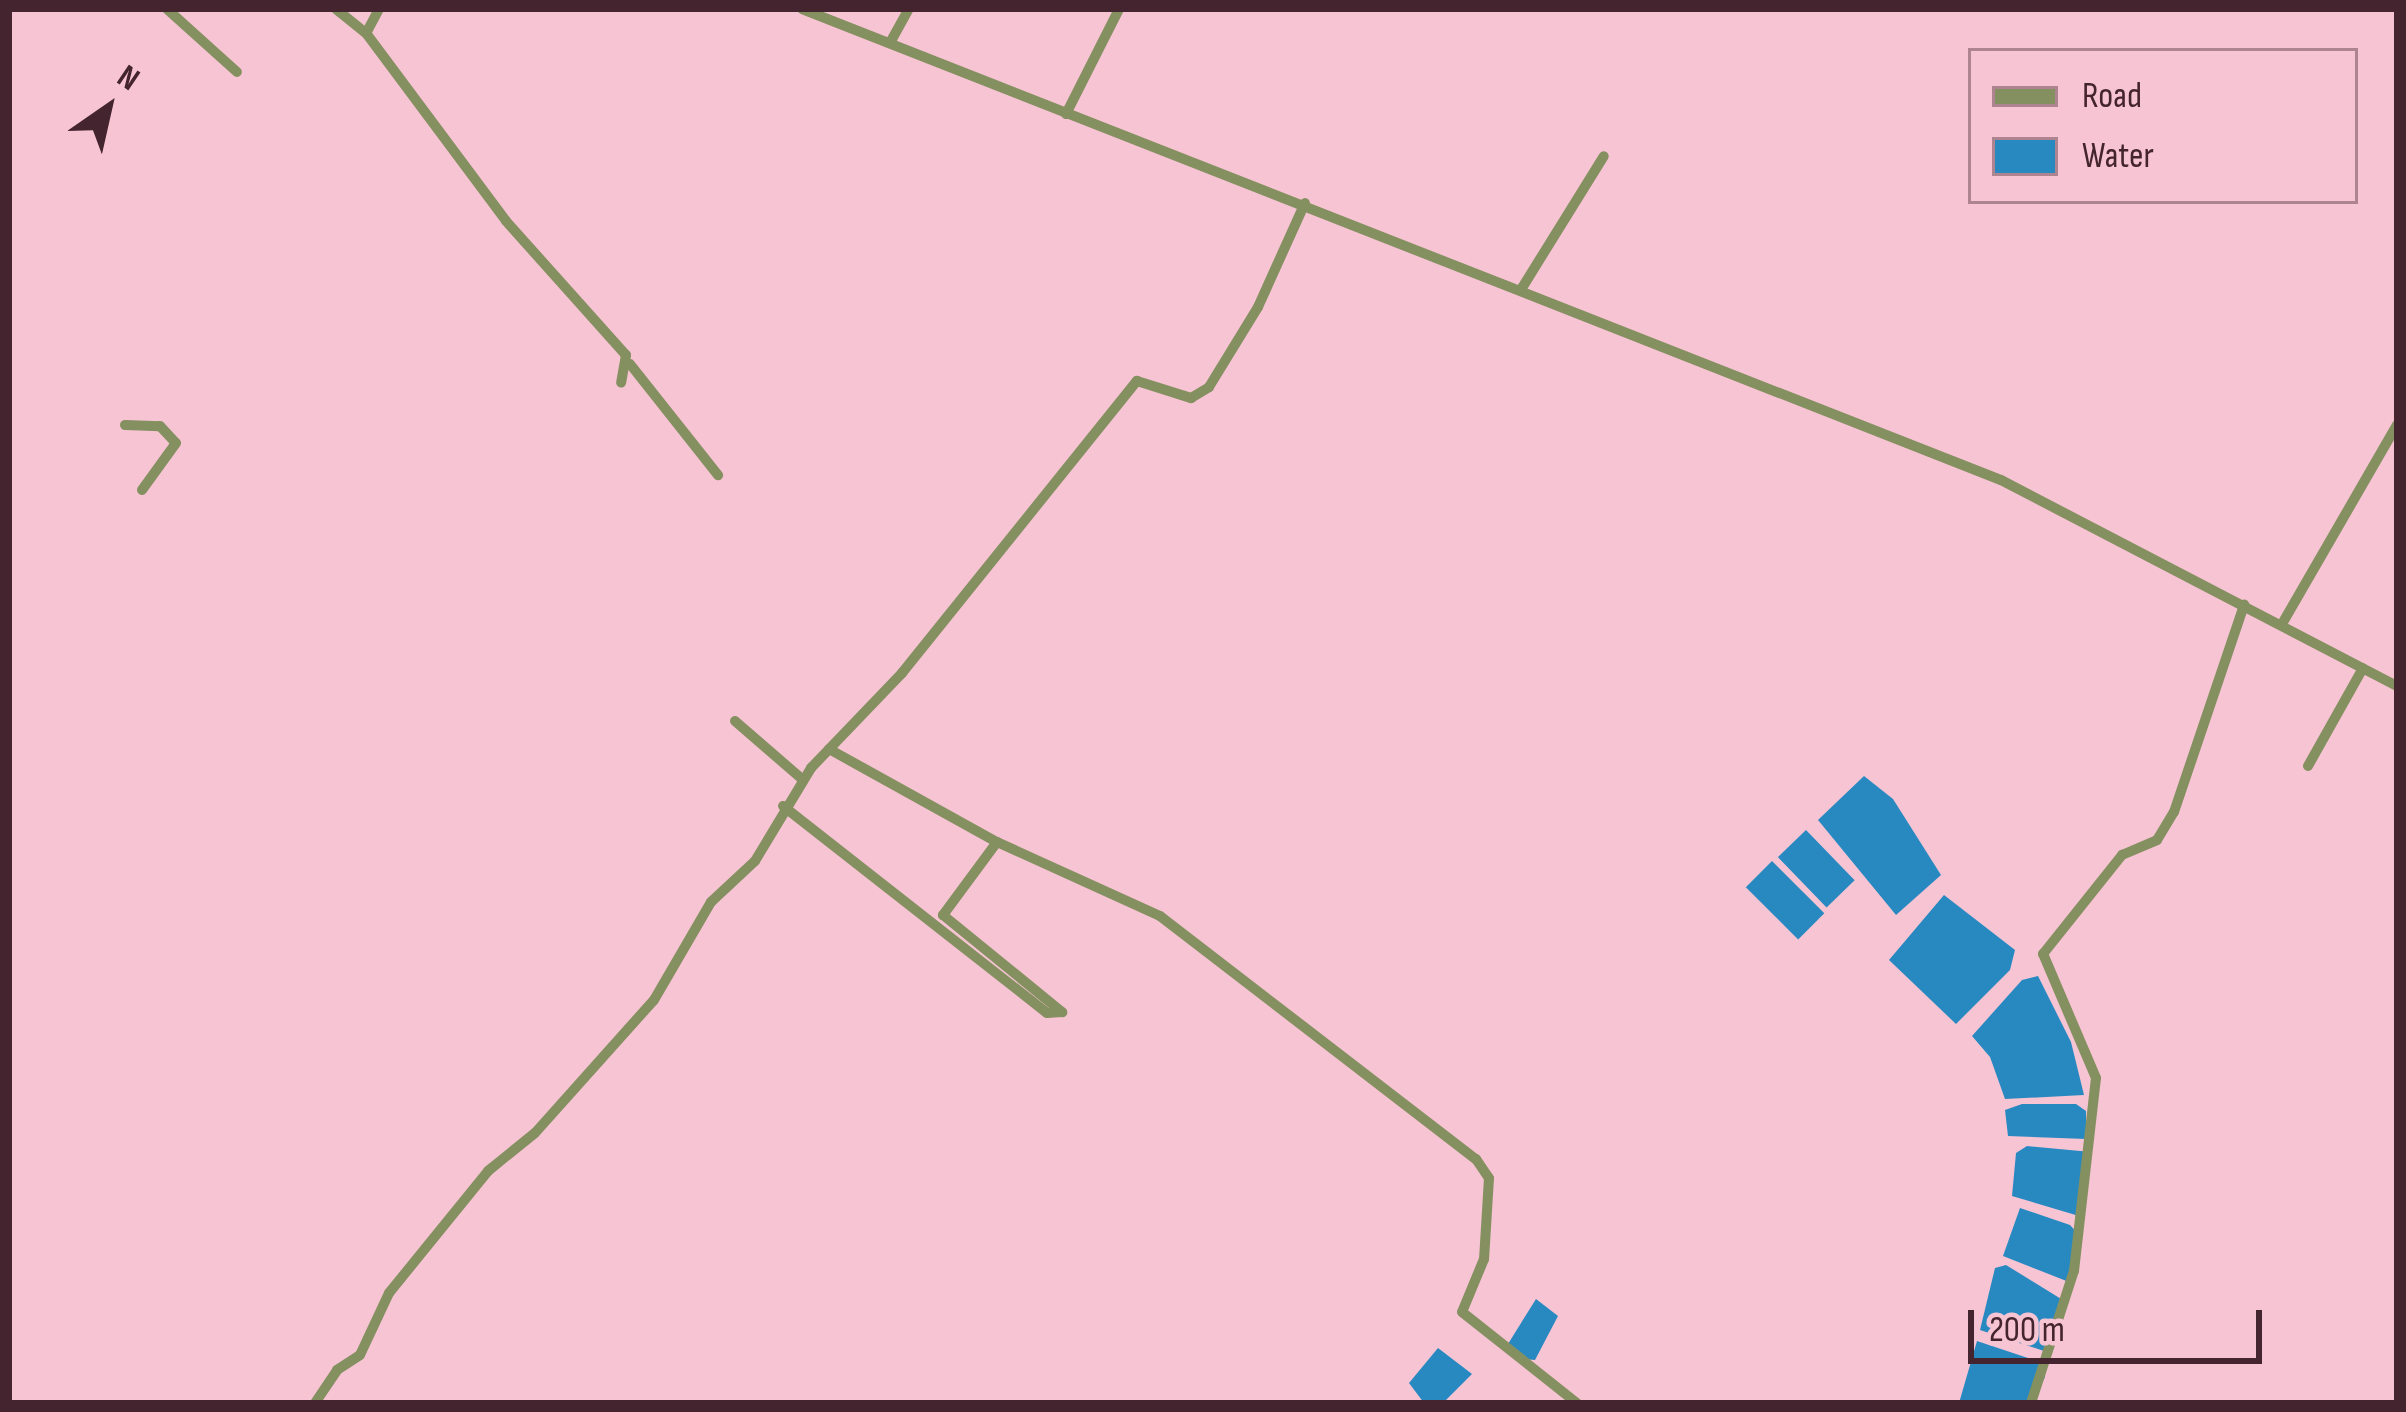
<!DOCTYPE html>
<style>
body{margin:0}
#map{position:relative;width:2406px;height:1412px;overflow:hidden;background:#f7c4d3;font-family:"Sofia Sans Condensed",sans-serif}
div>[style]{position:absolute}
.water>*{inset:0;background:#2889c1;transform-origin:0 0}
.minor>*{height:10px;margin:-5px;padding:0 5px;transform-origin:5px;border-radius:5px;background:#859061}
span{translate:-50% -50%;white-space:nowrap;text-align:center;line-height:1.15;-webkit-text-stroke:10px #f7c4d3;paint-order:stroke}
.frame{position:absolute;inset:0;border:12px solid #44242f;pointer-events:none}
.legend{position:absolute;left:1968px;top:48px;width:390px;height:156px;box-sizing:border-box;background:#f7c4d3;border:3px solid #af8491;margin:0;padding:15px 21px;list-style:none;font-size:36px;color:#44242f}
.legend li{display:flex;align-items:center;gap:24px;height:60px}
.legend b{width:60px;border:3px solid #af8491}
.north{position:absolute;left:48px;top:48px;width:120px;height:120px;-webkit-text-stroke:9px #f7c4d3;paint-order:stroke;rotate:34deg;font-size:33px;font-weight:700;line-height:48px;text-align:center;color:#44242f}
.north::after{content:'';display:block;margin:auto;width:42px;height:54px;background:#44242f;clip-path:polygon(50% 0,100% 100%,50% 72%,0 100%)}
.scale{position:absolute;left:1968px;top:1310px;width:294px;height:54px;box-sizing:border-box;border:6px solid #44242f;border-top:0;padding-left:15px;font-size:36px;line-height:42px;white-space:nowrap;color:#44242f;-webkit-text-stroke:9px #f7c4d3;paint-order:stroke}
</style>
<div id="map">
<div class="water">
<i style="clip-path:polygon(1864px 776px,1893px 799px,1941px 875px,1896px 915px,1818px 820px)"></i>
<i style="left:1806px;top:830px;width:70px;height:39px;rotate:46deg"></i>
<i style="left:1772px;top:861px;width:74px;height:37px;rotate:45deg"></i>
<i style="clip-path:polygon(1944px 895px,2015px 950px,2010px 970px,1956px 1024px,1889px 960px)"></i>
<i style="clip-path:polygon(2038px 976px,2071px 1042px,2084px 1095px,2005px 1099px,1990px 1057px,1972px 1036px,2022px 980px)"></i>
<i style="clip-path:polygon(2022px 1104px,2076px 1104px,2086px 1111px,2086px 1139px,2008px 1136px,2005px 1110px)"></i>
<i style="clip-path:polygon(2027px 1146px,2091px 1152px,2079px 1216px,2012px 1196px,2016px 1153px)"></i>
<i style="clip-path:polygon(2020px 1208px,2070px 1225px,2080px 1236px,2069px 1282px,2003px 1256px)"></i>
<i style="clip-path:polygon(2006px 1265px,2066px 1302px,2047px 1352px,1980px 1330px,1995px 1268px)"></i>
<i style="clip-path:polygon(1536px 1299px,1558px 1316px,1535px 1360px,1524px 1359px,1508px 1344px)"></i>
<i style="clip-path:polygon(1977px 1341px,2040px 1362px,2045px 1377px,2032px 1403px,1959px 1403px)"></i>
<i style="clip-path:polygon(1438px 1348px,1472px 1374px,1443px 1403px,1424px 1403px,1409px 1383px)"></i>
</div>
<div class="minor">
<i style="left:167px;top:9px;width:94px;rotate:42deg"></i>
<i style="left:336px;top:9px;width:38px;rotate:39deg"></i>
<i style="left:379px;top:9px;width:27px;rotate:118deg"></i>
<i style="left:366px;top:33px;width:234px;rotate:53.3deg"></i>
<i style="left:506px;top:221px;width:180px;rotate:48.2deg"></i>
<i style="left:626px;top:355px;width:28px;rotate:100deg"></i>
<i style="left:802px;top:9px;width:1288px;rotate:21.45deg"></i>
<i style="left:2001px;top:480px;width:446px;rotate:27.5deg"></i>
<i style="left:891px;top:41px;width:37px;rotate:-61deg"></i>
<i style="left:1066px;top:114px;width:118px;rotate:-63.2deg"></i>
<i style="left:1522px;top:288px;width:155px;rotate:-58.2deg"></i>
<i style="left:630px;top:364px;width:142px;rotate:51.6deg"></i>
<i style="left:125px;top:425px;width:35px;rotate:2deg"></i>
<i style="left:160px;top:426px;width:23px;rotate:47deg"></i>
<i style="left:176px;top:443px;width:58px;rotate:125.9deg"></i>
<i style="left:2282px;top:624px;width:230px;rotate:-60deg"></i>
<i style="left:735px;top:721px;width:89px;rotate:40.9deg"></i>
<i style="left:829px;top:749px;width:192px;rotate:29deg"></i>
<i style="left:997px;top:842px;width:179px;rotate:24.4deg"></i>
<i style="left:1160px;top:916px;width:399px;rotate:37.6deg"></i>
<i style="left:1476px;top:1159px;width:23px;rotate:56deg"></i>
<i style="left:1489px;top:1178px;width:81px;rotate:93.5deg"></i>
<i style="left:1484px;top:1259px;width:57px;rotate:112.5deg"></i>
<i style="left:1462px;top:1312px;width:147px;rotate:38.4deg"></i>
<i style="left:2308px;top:766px;width:112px;rotate:-60.7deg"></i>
<i style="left:783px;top:806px;width:335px;rotate:38.1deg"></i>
<i style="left:1047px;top:1013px;width:15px;rotate:-4deg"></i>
<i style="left:997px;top:842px;width:91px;rotate:126.5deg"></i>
<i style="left:943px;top:915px;width:154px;rotate:39.2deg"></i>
<i style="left:315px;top:1403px;width:40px;rotate:-56deg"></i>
<i style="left:337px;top:1370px;width:27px;rotate:-33deg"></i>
<i style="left:360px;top:1355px;width:68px;rotate:-64.9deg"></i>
<i style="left:389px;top:1293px;width:157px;rotate:-50.9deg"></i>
<i style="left:488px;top:1171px;width:60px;rotate:-39deg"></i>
<i style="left:535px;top:1133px;width:178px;rotate:-48.2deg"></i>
<i style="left:654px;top:1000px;width:113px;rotate:-59.8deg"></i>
<i style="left:711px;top:902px;width:60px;rotate:-43deg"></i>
<i style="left:755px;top:861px;width:109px;rotate:-58.9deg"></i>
<i style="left:811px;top:768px;width:132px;rotate:-46.2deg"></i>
<i style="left:902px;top:673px;width:375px;rotate:-51.2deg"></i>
<i style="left:1137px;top:381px;width:57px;rotate:17.5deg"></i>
<i style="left:1191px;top:398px;width:21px;rotate:-31deg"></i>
<i style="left:1209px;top:387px;width:94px;rotate:-58.5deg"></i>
<i style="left:1258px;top:307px;width:114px;rotate:-65.7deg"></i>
<i style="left:2031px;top:1403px;width:139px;rotate:-72deg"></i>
<i style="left:2074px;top:1271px;width:194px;rotate:-83.5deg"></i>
<i style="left:2096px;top:1078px;width:135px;rotate:-113.1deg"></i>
<i style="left:2043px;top:954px;width:127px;rotate:-51.4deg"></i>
<i style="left:2122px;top:855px;width:38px;rotate:-23deg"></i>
<i style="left:2157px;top:840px;width:33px;rotate:-59deg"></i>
<i style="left:2174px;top:812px;width:219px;rotate:-71.3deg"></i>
</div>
<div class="frame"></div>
<ul class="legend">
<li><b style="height:15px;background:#859061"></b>Road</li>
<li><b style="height:33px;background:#2889c1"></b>Water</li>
</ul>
<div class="north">N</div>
<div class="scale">200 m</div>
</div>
